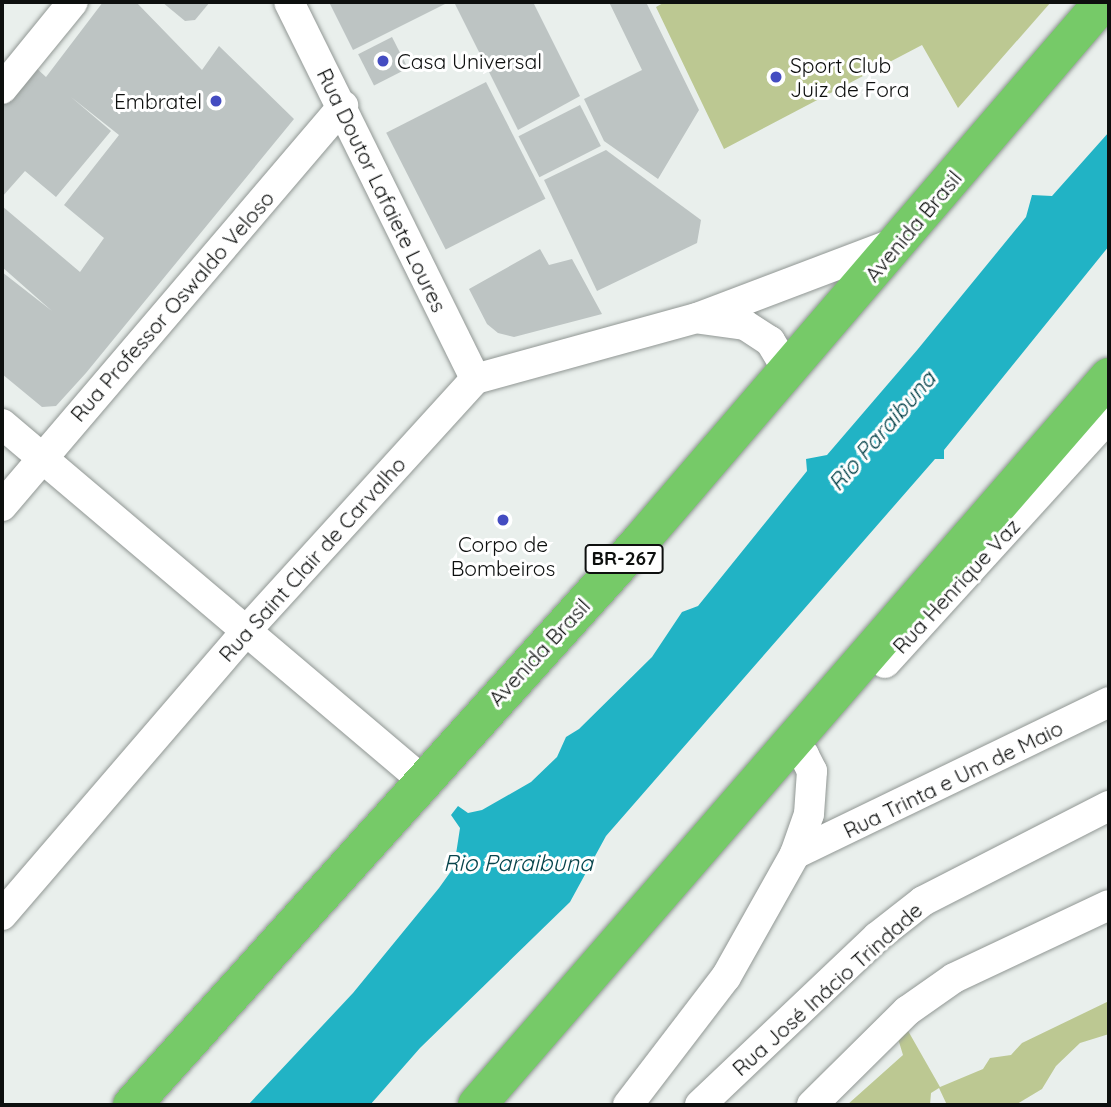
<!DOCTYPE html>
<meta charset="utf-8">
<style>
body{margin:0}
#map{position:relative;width:1111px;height:1107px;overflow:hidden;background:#e9efec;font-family:Quicksand,sans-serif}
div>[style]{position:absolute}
.green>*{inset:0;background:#bcc892}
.water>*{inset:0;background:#21b3c5}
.building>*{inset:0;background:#bdc4c3;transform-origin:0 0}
.roads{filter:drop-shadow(0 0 2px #919794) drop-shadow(0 0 2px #919794)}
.street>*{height:30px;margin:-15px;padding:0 15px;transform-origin:15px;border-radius:15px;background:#fff}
.highway>*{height:38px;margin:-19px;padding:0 19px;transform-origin:19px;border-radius:19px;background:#76ca68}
.dots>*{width:19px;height:19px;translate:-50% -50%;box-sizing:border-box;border:4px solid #fff;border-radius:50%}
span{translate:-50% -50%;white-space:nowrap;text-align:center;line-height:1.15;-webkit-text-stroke:6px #fff;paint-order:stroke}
.shield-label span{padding:2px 5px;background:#fff;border:2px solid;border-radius:5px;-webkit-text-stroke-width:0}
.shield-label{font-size:19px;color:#0d0f0e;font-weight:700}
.poi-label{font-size:21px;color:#0d0f0e}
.left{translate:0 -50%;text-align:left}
.right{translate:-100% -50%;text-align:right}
.street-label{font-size:21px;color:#0d0f0e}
.water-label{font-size:23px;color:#08454c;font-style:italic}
.frame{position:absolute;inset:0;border:4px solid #0d0f0e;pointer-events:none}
</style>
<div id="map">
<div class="green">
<i style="clip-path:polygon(665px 2px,1051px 2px,958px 108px,922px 45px,724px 149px,656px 7px)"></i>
<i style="clip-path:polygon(1109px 1001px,1109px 1034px,1080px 1043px,1056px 1066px,1042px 1089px,1017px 1104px,947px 1105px,939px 1088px,931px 1093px,930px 1105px,847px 1105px,903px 1055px,896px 1032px,907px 1029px,940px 1087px,983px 1069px,990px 1058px,1011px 1055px,1022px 1043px)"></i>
</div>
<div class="water">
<i style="clip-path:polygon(1109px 132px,1109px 246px,944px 450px,944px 459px,935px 459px,606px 836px,570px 902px,420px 1048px,370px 1105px,248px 1105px,353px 993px,439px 888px,454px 867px,460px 828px,451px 815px,458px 806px,468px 813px,482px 810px,531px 782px,557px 757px,566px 737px,579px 729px,652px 657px,682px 612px,698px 606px,807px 471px,806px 459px,827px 455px,918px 349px,1026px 217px,1032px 195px,1052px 196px)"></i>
</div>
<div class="building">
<i style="clip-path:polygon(103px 2px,136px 2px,202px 70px,219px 46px,294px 119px,86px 373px,56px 406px,42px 407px,2px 374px,2px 272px,52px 311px,2px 267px,2px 206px,80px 272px,104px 238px,64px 205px,119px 135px,71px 97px,111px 131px,56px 197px,25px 171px,2px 197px,2px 102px,33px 65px,46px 77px)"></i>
<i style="clip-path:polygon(162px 2px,210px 2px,195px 20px,185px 21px)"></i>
<i style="clip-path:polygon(329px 2px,449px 2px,353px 50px)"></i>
<i style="clip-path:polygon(454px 2px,533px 2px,580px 96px,518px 130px)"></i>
<i style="clip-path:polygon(609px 2px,646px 2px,699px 110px,658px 179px,604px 141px,584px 99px,642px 70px)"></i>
<i style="left:392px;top:37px;width:35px;height:38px;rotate:63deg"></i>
<i style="left:486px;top:82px;width:131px;height:112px;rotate:63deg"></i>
<i style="left:580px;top:105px;width:46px;height:69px;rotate:63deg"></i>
<i style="clip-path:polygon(606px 150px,701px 220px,697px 243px,597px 291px,544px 180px)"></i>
<i style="clip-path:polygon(540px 249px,549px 265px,572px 259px,602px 314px,514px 337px,498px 333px,487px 324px,469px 289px)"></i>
</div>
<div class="roads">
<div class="street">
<i style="left:289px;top:2px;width:420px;rotate:63.7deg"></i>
<i style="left:2px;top:89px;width:112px;rotate:-50.8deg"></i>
<i style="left:701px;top:319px;width:44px;rotate:7.8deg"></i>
<i style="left:745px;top:325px;width:30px;rotate:33deg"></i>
<i style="left:770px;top:341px;width:35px;rotate:59deg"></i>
<i style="left:2px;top:424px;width:549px;rotate:40.27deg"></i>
<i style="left:2px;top:506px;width:526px;rotate:-49.55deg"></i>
<i style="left:885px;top:663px;width:333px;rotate:-47.7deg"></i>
<i style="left:795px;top:854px;width:349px;rotate:-25.8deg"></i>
<i style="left:2px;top:915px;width:374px;rotate:-49.3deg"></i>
<i style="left:246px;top:631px;width:341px;rotate:-47.7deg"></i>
<i style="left:475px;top:379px;width:230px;rotate:-15.4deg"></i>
<i style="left:697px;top:318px;width:214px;rotate:-20.8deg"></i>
<i style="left:628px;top:1105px;width:161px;rotate:-52.6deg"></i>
<i style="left:726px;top:977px;width:141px;rotate:-60.7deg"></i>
<i style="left:795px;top:854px;width:42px;rotate:-70.7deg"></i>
<i style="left:809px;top:814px;width:43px;rotate:-86deg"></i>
<i style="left:812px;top:771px;width:18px;rotate:-117deg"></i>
<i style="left:804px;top:755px;width:13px;rotate:-162deg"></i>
<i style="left:792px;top:751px;width:17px;rotate:163deg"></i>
<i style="left:700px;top:1105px;width:244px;rotate:-43.5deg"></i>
<i style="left:877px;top:937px;width:58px;rotate:-38deg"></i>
<i style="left:923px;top:901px;width:209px;rotate:-27.1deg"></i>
<i style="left:812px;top:1105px;width:134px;rotate:-44.7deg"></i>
<i style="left:907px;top:1011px;width:57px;rotate:-35.1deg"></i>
<i style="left:954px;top:978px;width:171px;rotate:-25.2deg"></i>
</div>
<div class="highway">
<i style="left:132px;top:1105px;width:755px;rotate:-47.95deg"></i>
<i style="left:638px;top:544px;width:714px;rotate:-49.37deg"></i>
<i style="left:477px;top:1105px;width:964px;rotate:-49.04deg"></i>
</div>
</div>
<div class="dots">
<i style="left:383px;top:61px;background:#444cc1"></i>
<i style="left:776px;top:77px;background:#444cc1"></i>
<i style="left:216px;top:101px;background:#444cc1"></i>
<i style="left:503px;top:520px;background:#444cc1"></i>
</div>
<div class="shield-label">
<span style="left:624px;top:559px">BR-267</span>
</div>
<div class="poi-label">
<span class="left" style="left:397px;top:61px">Casa Universal</span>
<span class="left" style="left:790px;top:77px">Sport Club<br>Juiz de Fora</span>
<span class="right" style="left:202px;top:101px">Embratel</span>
<span style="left:503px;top:556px">Corpo de<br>Bombeiros</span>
</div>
<div class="street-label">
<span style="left:382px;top:190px;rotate:64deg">Rua Doutor Lafaiete Loures</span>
<span style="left:913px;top:226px;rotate:-50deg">Avenida Brasil</span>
<span style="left:172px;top:306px;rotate:-49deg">Rua Professor Oswaldo Veloso</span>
<span style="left:312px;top:559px;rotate:-48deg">Rua Saint Clair de Carvalho</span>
<span style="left:956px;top:586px;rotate:-47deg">Rua Henrique Vaz</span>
<span style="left:539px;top:652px;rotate:-47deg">Avenida Brasil</span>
<span style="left:953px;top:779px;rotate:-26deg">Rua Trinta e Um de Maio</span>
<span style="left:827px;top:989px;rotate:-42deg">Rua José Inácio Trindade</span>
</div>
<div class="water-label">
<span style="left:882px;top:431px;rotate:-49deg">Rio Paraibuna</span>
<span style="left:518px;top:863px">Rio Paraibuna</span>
</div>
<div class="frame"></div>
</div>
